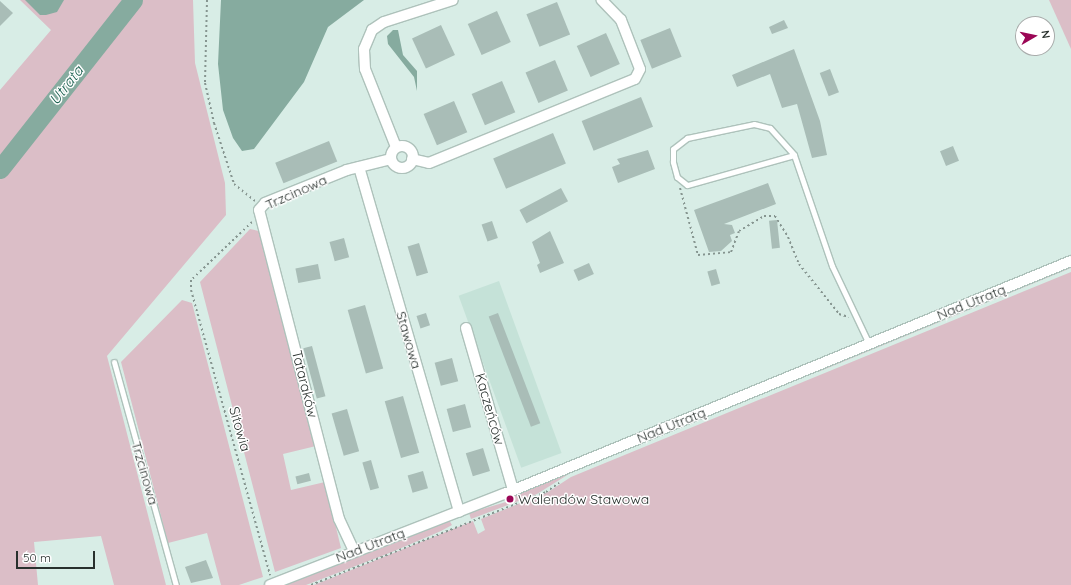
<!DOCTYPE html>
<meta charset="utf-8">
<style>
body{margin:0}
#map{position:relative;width:1071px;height:585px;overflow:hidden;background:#d8ede6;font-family:Quicksand,sans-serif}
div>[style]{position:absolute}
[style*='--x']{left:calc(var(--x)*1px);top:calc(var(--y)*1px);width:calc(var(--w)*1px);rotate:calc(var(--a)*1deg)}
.built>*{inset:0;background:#c5e2d8;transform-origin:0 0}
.green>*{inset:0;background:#dbbec7}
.water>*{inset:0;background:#86ab9f}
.river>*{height:19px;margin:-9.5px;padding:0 9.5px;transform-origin:9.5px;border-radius:9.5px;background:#86ab9f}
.building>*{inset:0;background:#a9bdb7;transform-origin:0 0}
.path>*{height:2px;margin-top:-1px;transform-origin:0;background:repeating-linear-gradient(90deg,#869590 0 2px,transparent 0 5px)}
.roads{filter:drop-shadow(1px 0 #aec2bb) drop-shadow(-1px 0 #aec2bb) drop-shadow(0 1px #aec2bb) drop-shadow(0 -1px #aec2bb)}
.lane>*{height:5px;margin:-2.5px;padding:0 2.5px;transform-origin:2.5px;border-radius:2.5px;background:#fff}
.street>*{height:10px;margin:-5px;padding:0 5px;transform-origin:5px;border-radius:5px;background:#fff}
.street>.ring{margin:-5px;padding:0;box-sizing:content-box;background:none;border:10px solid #fff;border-radius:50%}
.dots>*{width:11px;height:11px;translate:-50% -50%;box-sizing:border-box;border:2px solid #fff;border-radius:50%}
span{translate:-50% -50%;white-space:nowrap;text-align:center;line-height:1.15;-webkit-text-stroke:3px #fff;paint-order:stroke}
.street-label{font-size:14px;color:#28302d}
.poi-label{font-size:14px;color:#28302d}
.left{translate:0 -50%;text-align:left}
.water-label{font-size:15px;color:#1b6150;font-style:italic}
.north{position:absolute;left:1015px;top:16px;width:40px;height:40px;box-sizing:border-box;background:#fff;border:1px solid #a9acab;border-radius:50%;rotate:81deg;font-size:11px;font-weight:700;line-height:16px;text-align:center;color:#28302d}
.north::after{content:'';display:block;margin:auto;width:14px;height:18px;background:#9b0756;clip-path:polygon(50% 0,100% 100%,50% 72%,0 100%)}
.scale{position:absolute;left:16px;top:551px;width:79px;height:18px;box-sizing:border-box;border:2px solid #28302d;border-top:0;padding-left:5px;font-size:12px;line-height:14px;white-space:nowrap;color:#28302d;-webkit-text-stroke:3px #fff;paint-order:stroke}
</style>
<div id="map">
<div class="built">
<i style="left:499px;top:281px;width:183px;height:43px;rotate:70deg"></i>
</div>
<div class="green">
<i style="clip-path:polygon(20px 0,193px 0,195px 63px,225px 183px,226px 215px,107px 356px,166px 585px,114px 585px,101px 536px,34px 542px,38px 585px,0 585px,0 90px,51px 30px)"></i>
<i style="clip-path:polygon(1049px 0,1071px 0,1071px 49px)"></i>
<i style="clip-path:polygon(250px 229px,259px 231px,316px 446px,283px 454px,291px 490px,325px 482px,341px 548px,275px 572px,200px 282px)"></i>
<i style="clip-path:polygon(1071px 265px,1071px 268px,818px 372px,818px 370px)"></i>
<i style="clip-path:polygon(1071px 272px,1071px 585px,314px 585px,473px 521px,478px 534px,485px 530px,481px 519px,548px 492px,571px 477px)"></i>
<i style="clip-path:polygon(182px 300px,192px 303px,263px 577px,239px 585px,221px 585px,207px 533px,168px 543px,121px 362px)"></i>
<i style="clip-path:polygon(806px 375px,572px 472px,537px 494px,471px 519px,469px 513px,506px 502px,513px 499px,511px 495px)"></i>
<i style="clip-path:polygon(449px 520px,452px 525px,441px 531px,392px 552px,306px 585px,285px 585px)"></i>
</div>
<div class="water">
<i style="clip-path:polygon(25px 0,64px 0,57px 12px,46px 15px,40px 15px)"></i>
<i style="clip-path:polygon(221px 0,364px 0,328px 27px,304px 82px,254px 149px,242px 151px,233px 138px,223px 110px,218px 64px)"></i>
<i style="clip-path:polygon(393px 30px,398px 30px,403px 55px,417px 71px,417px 91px,414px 77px,388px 44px,387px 36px)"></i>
</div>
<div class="river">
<i style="--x:0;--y:169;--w:215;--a:-51.8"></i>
</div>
<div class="building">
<i style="clip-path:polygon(0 1px,13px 13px,0 26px)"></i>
<i style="left:557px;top:2px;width:35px;height:33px;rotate:68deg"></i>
<i style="left:497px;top:11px;width:34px;height:32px;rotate:66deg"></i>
<i style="clip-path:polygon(784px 20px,788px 28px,772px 34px,769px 27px)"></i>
<i style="left:441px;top:25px;width:33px;height:32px;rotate:65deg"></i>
<i style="left:670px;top:28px;width:31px;height:32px;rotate:68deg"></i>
<i style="left:606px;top:33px;width:34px;height:32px;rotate:66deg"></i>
<i style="clip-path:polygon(794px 49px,820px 121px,827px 155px,812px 158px,797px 104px,782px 108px,770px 74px,737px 87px,732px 75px)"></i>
<i style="left:555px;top:60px;width:33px;height:32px;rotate:67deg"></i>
<i style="left:830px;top:69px;width:25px;height:11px;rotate:69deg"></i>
<i style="left:502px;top:81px;width:34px;height:33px;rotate:67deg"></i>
<i style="left:641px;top:97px;width:32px;height:64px;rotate:68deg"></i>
<i style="left:454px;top:101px;width:34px;height:33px;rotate:67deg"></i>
<i style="left:553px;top:133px;width:33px;height:65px;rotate:67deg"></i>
<i style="left:329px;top:141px;width:22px;height:58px;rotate:68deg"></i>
<i style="left:953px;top:146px;width:16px;height:14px;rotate:68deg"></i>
<i style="clip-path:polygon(648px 150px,655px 169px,618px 183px,612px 167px,620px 164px,617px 159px)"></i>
<i style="clip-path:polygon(768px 183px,776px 204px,724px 224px,732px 225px,735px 233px,730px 235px,732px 241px,721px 251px,709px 252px,694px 210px)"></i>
<i style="left:561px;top:188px;width:15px;height:47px;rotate:62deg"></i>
<i style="left:777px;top:220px;width:28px;height:8px;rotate:84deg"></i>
<i style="left:492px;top:221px;width:18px;height:11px;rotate:71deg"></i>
<i style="clip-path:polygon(550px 231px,564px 263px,540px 273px,537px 265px,540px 263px,532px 242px)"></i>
<i style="left:344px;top:238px;width:20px;height:15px;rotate:75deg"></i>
<i style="left:419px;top:243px;width:31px;height:12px;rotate:73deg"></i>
<i style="left:589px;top:263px;width:12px;height:17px;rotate:66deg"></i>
<i style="left:318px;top:264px;width:15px;height:23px;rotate:79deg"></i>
<i style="left:716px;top:269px;width:15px;height:9px;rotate:74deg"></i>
<i style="left:365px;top:305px;width:66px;height:18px;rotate:74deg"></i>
<i style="left:426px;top:313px;width:13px;height:10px;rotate:72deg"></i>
<i style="left:498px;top:313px;width:118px;height:10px;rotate:69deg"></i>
<i style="left:312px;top:346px;width:52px;height:9px;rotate:75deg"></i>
<i style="left:452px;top:358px;width:24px;height:18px;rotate:75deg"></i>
<i style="left:403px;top:396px;width:59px;height:19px;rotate:74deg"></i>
<i style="left:465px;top:404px;width:24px;height:19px;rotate:75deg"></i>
<i style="left:347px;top:409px;width:44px;height:16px;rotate:74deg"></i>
<i style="left:483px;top:448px;width:24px;height:18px;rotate:73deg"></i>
<i style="left:371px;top:460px;width:29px;height:9px;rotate:74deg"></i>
<i style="left:423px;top:471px;width:18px;height:16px;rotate:74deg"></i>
<i style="left:309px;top:473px;width:8px;height:14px;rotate:76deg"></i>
<i style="clip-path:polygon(206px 560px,213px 578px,191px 583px,185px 567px)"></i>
</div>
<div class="path">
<i style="--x:207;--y:0;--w:83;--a:91.4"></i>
<i style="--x:205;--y:83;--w:41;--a:77.3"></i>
<i style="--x:214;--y:123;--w:64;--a:71.8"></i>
<i style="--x:234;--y:184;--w:27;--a:39"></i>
<i style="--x:680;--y:188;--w:69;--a:75"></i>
<i style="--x:698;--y:255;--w:33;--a:-5"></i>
<i style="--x:731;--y:252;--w:22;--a:-69"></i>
<i style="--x:739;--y:231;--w:29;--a:-31"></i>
<i style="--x:764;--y:216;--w:11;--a:0"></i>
<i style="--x:775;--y:216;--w:25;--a:58"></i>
<i style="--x:788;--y:237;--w:29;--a:68"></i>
<i style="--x:799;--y:264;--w:64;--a:51.3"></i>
<i style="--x:839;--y:314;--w:10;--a:17"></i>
<i style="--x:252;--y:222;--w:84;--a:136.4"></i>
<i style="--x:191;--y:280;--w:10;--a:90"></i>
<i style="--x:191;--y:290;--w:296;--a:74.5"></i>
<i style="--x:311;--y:585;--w:253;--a:-21.6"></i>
<i style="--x:546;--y:492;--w:16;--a:-35"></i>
</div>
<div class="roads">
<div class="lane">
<i style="--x:794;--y:155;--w:111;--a:164.3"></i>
<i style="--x:687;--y:185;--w:13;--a:-141"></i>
<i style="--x:677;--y:177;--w:16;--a:-105"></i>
<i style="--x:673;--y:162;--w:13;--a:-90"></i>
<i style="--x:673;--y:149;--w:18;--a:-38"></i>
<i style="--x:687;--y:138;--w:68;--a:-11.8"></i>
<i style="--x:754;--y:124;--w:16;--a:14"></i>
<i style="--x:770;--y:128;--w:36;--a:48"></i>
<i style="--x:794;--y:155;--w:117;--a:71.1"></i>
<i style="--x:832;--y:266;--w:86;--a:64.6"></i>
<i style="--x:114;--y:362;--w:231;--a:74.5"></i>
</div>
<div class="street">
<i class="ring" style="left:391px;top:146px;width:12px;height:12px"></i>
<i style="--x:396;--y:147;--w:84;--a:-111.7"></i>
<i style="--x:365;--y:69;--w:20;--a:-93"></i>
<i style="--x:364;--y:49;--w:21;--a:-67"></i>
<i style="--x:372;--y:30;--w:14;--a:-34"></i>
<i style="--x:384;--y:22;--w:72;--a:-17.7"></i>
<i style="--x:412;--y:159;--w:17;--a:13"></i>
<i style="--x:429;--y:163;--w:222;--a:-22.2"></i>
<i style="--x:635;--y:79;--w:11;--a:-63"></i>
<i style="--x:640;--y:69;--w:53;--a:-111.2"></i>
<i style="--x:621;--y:20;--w:28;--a:-134"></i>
<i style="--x:359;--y:167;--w:359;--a:73.8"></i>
<i style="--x:466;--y:328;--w:169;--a:73.8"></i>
<i style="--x:354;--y:551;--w:35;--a:-115"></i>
<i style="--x:339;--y:519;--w:319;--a:-104.5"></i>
<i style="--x:259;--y:210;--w:9;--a:-49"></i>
<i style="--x:265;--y:203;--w:88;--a:-21.9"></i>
<i style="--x:347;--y:170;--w:45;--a:-14"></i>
<i style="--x:270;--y:585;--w:251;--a:-21.3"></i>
<i style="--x:504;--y:494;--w:613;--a:-22.34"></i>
</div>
</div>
<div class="dots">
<i style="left:510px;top:499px;background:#9b0756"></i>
</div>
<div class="street-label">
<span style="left:296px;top:192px;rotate:-24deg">Trzcinowa</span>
<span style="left:971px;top:302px;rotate:-22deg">Nad Utratą</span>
<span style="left:409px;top:340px;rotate:74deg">Stawowa</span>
<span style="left:305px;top:384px;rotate:76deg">Tataraków</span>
<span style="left:490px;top:409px;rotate:74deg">Kaczeńców</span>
<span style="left:671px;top:425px;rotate:-22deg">Nad Utratą</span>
<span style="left:240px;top:429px;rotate:74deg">Sitowia</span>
<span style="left:145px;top:473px;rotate:74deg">Trzcinowa</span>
<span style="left:370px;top:545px;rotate:-21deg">Nad Utratą</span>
</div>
<div class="poi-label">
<span class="left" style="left:518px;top:499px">Walendów Stawowa</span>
</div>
<div class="water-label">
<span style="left:66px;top:85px;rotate:-52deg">Utrata</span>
</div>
<div class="north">N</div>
<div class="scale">50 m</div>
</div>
